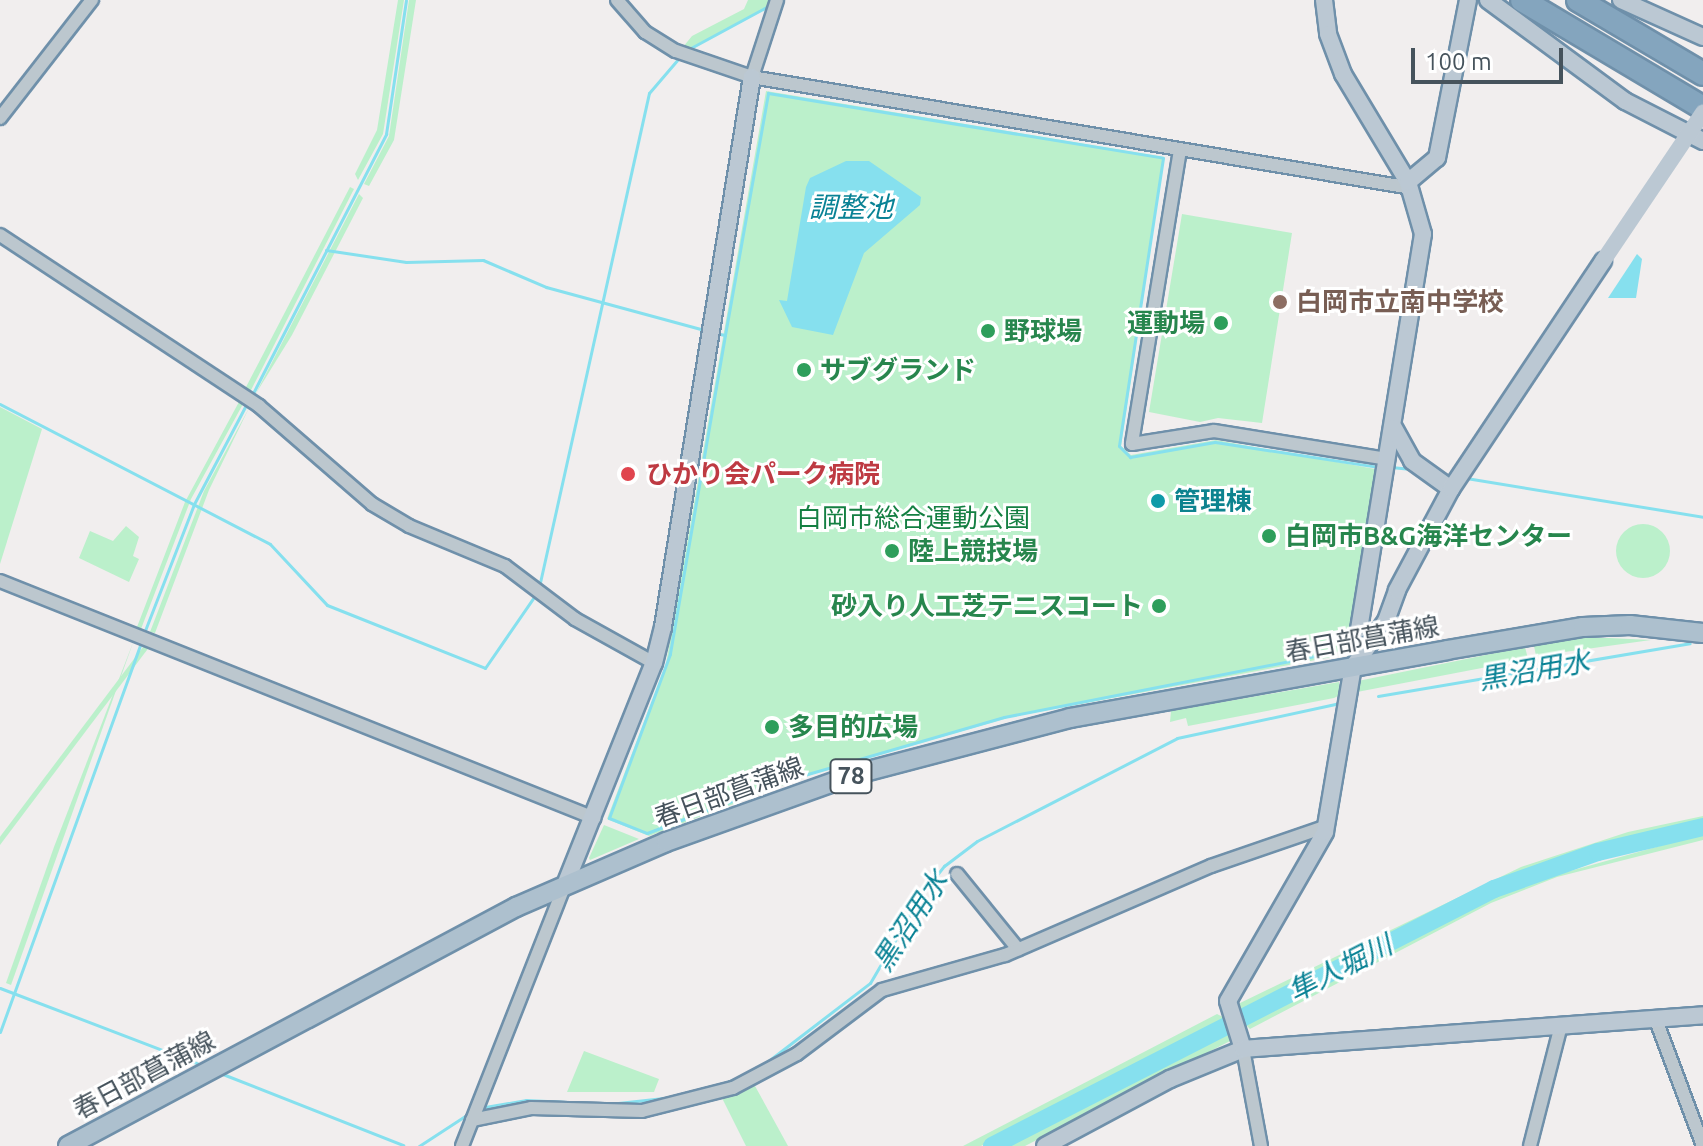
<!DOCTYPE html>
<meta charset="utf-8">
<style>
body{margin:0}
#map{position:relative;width:1703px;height:1146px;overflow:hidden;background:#f1eeee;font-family:Ubuntu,"Noto Sans JP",sans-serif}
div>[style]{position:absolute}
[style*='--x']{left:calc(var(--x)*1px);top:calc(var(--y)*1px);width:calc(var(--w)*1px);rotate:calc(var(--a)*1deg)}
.green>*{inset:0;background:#bbf0cb;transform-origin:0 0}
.round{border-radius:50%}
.water>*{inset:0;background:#86e0ee}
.stream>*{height:3px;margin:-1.5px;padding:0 1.5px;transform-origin:1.5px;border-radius:1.5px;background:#86e0ee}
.river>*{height:18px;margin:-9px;padding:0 9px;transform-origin:9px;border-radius:9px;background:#86e0ee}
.roads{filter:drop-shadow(2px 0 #6f90aa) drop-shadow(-2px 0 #6f90aa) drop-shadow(0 2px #6f90aa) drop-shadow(0 -2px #6f90aa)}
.street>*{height:12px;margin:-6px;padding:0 6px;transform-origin:6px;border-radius:6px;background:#bcc7ce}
.secondary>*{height:16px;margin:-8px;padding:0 8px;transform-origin:8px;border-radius:8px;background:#bbc8d3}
.primary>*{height:18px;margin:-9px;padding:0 9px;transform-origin:9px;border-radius:9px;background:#adc0ce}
.highway>*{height:22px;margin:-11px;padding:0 11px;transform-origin:11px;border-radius:11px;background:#84a5be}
.secondary-bridge>*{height:16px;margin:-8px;padding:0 8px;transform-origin:8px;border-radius:8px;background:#bbc8d3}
.dots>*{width:22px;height:22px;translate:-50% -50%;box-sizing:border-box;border:4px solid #fff;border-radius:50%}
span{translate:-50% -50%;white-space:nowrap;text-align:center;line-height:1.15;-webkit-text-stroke:6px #fff;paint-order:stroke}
.shield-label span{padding:2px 6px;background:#fff;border:2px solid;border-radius:6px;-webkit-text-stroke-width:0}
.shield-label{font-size:24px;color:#46535c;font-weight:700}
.education-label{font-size:26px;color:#785e54;font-weight:700}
.left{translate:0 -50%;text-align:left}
.leisure-label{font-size:26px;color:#27864d;font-weight:700}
.right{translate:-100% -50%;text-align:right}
.health-label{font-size:26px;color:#be3a42;font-weight:700}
.culture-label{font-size:26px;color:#0d838f;font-weight:700}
.park-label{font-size:26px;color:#147f42}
.street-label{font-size:26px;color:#46535c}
.water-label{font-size:28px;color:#098295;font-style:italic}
.scale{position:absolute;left:1411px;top:48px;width:152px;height:36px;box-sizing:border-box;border:4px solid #46535c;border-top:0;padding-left:10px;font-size:24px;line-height:28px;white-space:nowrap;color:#46535c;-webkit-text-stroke:6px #fff;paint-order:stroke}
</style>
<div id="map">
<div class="green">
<i style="clip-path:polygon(398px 0,404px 0,383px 134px,358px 180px,355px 174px,377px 130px)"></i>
<i style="clip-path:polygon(409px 0,416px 0,394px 140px,369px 186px,364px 184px,389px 136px)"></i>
<i style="clip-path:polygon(748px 0,770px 0,766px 9px,691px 49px,683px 47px,692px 36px,744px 9px)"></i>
<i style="clip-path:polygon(766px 91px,1164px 157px,1121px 446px,1131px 455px,1216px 440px,1375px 469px,1347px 642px,1332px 657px,1011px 717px,813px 774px,649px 836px,607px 819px,666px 664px)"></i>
<i style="clip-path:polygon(350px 187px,354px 189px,250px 392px,245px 389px)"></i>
<i style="clip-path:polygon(359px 194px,363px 198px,292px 335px,255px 395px)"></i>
<i style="clip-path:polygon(1182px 214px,1292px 233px,1262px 423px,1218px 418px,1200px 422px,1149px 412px)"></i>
<i style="clip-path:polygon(240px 400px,243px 404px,191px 499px,141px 629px,137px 627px,185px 502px)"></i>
<i style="clip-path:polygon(0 407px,42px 429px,0 564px)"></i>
<i style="clip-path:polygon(249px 408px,209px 490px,155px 633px,150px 632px,204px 491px)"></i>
<i class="round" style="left:1616px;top:524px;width:54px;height:54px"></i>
<i style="clip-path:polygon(126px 526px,139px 537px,133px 556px,139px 559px,129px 582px,79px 558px,90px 531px,113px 541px)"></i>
<i style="clip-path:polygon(1578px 638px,1609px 638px,1651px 640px,1536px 656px,1534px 646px)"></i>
<i style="clip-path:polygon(134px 640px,11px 985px,6px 983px,54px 847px)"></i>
<i style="left:146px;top:643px;width:5px;height:367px;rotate:37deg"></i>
<i style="clip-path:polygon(1525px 647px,1528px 659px,1357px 692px,1358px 681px)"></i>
<i style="clip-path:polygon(1339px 682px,1340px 695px,1334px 698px,1188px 726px,1186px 718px,1170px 722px,1171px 711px)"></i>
<i style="clip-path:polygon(1703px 816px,1703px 821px,1596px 847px,1515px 874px,981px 1146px,963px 1146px,1217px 1014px,1223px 1017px,1238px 1004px,1521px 867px,1628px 832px)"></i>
<i style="clip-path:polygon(604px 825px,639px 839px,590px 860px,589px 858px)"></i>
<i style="clip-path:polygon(1703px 834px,1703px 840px,1557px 877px,1491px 903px,1250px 1029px,1247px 1026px,1232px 1034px,1232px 1040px,1025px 1146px,1008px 1146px,1443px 920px,1527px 883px)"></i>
<i style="clip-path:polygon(584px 1051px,659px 1079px,654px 1092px,567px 1092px)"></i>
<i style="clip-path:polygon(755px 1086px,788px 1146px,746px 1146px,722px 1098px)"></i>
</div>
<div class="water">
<i style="clip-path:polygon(846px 161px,869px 161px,921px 197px,920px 205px,864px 253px,833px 335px,792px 327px,779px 300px,787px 301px,806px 187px,810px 178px)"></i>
<i style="clip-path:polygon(1637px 254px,1642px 259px,1636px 298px,1608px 298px)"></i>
</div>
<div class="stream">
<i style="--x:687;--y:50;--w:97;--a:-28.4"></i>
<i style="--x:326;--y:250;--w:81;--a:8.5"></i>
<i style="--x:406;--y:262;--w:77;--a:-1.5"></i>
<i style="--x:483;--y:260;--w:69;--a:23.2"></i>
<i style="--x:546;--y:287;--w:164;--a:15.2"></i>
<i style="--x:715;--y:333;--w:10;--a:11"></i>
<i style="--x:725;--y:335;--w:246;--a:-79.9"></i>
<i style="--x:768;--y:93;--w:400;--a:9.3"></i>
<i style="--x:1163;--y:158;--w:291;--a:98.7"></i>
<i style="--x:1119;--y:446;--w:16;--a:45"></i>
<i style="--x:1130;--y:457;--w:86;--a:-10"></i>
<i style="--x:1215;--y:442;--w:166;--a:8.7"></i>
<i style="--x:725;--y:335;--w:324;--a:99.8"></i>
<i style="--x:670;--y:654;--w:175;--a:110.4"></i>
<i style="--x:609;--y:818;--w:41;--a:21.5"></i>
<i style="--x:647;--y:833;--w:150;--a:-20.7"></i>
<i style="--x:787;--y:780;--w:226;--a:-16.2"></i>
<i style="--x:1004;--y:717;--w:328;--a:-11.1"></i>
<i style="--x:251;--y:397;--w:296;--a:-62.8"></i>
<i style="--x:386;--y:134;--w:135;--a:-81.5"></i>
<i style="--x:0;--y:404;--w:304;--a:27.4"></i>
<i style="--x:270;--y:544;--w:83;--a:46.9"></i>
<i style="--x:327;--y:605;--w:170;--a:21.7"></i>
<i style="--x:485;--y:668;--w:90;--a:-55.4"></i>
<i style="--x:1391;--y:467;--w:20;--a:6"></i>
<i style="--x:1466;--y:478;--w:240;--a:9.3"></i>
<i style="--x:539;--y:587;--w:506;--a:-77.45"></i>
<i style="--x:649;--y:93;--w:46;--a:-49.4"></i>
<i style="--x:144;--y:633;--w:138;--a:-68.8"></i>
<i style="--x:194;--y:504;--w:114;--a:-62.3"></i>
<i style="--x:1378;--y:696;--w:316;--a:-9.6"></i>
<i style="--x:0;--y:988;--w:216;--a:20.9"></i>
<i style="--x:0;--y:1032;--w:417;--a:-70.1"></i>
<i style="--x:763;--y:1065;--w:135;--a:-37.5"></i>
<i style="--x:870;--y:983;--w:103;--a:-59.7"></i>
<i style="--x:922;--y:894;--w:36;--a:-52"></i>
<i style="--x:944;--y:866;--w:41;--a:-37.1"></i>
<i style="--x:977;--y:841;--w:225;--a:-27.2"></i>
<i style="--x:1177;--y:738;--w:163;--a:-12.1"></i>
<i style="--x:220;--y:1073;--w:197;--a:21.5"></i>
<i style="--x:715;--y:1087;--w:37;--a:-22"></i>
<i style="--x:485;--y:1107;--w:42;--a:-9.7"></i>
<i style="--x:526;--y:1100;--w:83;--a:2.8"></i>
<i style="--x:609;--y:1104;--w:64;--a:-6.2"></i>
<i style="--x:419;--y:1146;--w:59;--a:-33.1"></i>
</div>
<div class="river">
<i style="--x:992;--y:1146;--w:564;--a:-27.11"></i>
<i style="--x:1494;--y:889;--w:110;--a:-19.6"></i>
<i style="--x:1598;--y:852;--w:108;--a:-13.4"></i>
</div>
<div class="roads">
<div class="street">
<i style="--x:617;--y:0;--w:43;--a:48.8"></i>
<i style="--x:645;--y:32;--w:36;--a:32"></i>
<i style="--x:676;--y:51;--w:80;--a:18.9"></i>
<i style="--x:752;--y:77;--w:668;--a:9.56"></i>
<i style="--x:752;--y:77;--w:81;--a:-72"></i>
<i style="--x:0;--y:118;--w:150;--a:-52.1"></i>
<i style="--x:1180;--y:150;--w:298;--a:99.3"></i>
<i style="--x:1132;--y:444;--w:83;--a:-9"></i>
<i style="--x:1214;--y:431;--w:175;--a:9.2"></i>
<i style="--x:0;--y:235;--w:310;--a:33.4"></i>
<i style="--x:259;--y:406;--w:150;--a:40.9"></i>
<i style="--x:372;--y:504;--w:43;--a:30.7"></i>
<i style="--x:409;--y:526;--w:104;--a:22.6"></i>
<i style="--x:505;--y:566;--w:88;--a:37.1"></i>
<i style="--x:575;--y:619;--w:90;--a:29.1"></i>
<i style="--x:0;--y:581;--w:640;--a:21.75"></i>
<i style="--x:957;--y:874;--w:97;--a:50.9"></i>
<i style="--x:1656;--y:1020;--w:134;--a:69.5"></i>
<i style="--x:1243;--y:1049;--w:99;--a:79.5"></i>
<i style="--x:472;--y:1120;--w:60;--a:-11.5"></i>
<i style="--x:531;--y:1108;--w:111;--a:1.5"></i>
<i style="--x:642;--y:1111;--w:94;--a:-14.2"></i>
<i style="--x:733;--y:1088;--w:72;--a:-28"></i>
<i style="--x:797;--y:1054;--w:106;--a:-37"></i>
<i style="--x:882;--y:990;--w:128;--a:-15.9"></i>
<i style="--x:1005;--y:955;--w:224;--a:-23.4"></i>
<i style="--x:1211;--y:866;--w:123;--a:-19"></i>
<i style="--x:462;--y:1146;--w:281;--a:-68.5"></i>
<i style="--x:1530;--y:1146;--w:121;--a:-75.6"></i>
</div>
<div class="secondary">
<i style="--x:1324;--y:0;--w:34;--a:83"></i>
<i style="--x:1328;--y:34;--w:43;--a:69.4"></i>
<i style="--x:1343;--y:74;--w:126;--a:59"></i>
<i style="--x:1408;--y:182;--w:54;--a:73.9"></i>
<i style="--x:1423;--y:234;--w:400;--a:99.2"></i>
<i style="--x:1488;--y:0;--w:170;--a:36.4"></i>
<i style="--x:1625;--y:101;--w:88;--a:27.1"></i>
<i style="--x:1621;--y:0;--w:90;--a:24.3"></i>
<i style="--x:1408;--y:182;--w:38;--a:-40"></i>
<i style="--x:1437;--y:158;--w:161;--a:-78.9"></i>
<i style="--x:1394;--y:428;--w:38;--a:61"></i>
<i style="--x:1412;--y:461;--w:48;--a:35.7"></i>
<i style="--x:565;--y:885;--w:239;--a:-68.2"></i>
<i style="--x:654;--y:663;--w:37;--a:-76"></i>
<i style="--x:663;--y:627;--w:557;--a:-80.81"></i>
<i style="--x:1243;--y:1049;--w:50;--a:-107.4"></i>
<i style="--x:1228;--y:1001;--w:195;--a:-60.1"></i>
<i style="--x:1325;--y:832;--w:167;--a:-80.4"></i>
<i style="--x:1353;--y:667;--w:57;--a:-54.3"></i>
<i style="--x:1386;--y:621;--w:33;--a:-70"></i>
<i style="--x:1397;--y:590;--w:115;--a:-61.9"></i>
<i style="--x:1451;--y:489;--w:274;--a:-56.3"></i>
<i style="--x:1045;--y:1146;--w:142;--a:-28.2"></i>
<i style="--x:1170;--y:1079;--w:79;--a:-22.3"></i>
<i style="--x:1243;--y:1049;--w:461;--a:-4.2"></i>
</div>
<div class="primary">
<i style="--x:68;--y:1146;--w:508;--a:-28.08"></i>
<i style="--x:516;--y:907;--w:163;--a:-23.4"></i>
<i style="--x:666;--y:842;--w:199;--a:-19.7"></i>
<i style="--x:853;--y:775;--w:224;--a:-14.7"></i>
<i style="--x:1070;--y:718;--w:383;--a:-10.2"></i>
<i style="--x:1447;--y:650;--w:138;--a:-9.6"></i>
<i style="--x:1583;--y:627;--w:47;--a:-2.4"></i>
<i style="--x:1630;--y:625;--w:73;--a:6.3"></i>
</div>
<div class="highway">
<i style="--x:1522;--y:0;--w:211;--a:30.8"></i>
<i style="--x:1578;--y:0;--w:145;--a:30.6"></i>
</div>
</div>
<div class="secondary-bridge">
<i style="--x:1603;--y:261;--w:179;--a:-56"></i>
</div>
<div class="dots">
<i style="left:1280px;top:302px;background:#8d6e63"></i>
<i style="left:1221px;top:323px;background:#2e9e5b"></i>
<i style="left:988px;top:331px;background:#2e9e5b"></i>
<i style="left:804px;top:370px;background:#2e9e5b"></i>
<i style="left:628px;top:474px;background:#e0444e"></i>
<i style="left:1158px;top:501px;background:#0f9aa8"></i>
<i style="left:1269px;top:536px;background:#2e9e5b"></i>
<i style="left:892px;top:551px;background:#2e9e5b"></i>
<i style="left:1159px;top:606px;background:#2e9e5b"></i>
<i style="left:772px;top:727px;background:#2e9e5b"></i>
</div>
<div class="shield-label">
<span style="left:851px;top:776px">78</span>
</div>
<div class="education-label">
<span class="left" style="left:1296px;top:302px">白岡市立南中学校</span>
</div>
<div class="leisure-label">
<span class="right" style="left:1205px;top:323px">運動場</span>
<span class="left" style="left:1004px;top:331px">野球場</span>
<span class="left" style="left:820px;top:370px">サブグランド</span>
<span class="left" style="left:1285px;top:536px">白岡市B&amp;G海洋センター</span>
<span class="left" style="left:908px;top:551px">陸上競技場</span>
<span class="right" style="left:1143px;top:606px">砂入り人工芝テニスコート</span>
<span class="left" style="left:788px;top:727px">多目的広場</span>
</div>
<div class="health-label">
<span class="left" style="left:646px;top:474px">ひかり会パーク病院</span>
</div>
<div class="culture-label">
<span class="left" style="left:1174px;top:501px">管理棟</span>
</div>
<div class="park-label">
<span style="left:913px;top:518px">白岡市総合運動公園</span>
</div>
<div class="street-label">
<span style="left:1362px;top:639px;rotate:-10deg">春日部菖蒲線</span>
<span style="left:729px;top:792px;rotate:-20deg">春日部菖蒲線</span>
<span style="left:144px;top:1075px;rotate:-28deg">春日部菖蒲線</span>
</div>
<div class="water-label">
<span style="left:851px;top:207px">調整池</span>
<span style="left:1534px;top:670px;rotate:-10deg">黒沼用水</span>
<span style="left:910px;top:921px;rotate:-57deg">黒沼用水</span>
<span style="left:1340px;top:968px;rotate:-27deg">隼人堀川</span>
</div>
<div class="scale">100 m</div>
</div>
